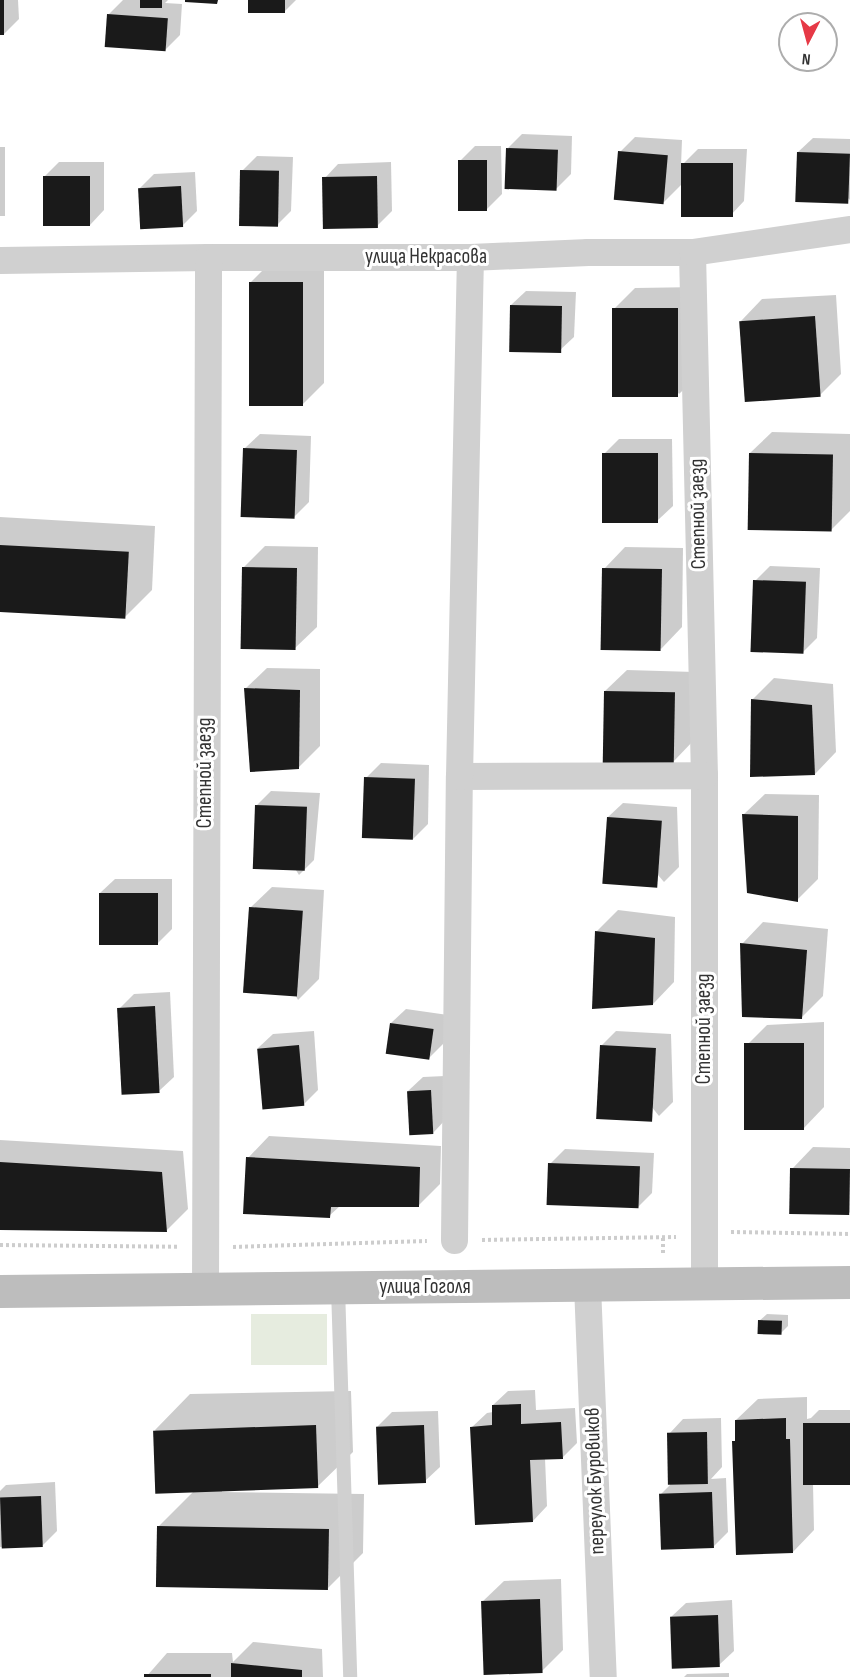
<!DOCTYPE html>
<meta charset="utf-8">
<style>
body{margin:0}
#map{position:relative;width:850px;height:1677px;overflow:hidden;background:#fff;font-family:"Sofia Sans Condensed",sans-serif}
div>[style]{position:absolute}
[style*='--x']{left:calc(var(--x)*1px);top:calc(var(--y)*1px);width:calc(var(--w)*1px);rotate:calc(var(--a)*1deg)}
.green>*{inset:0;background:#e6ecdf;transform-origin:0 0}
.shadow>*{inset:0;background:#0003;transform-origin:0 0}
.building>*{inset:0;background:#1a1a1a;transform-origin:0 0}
.path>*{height:4px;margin-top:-2px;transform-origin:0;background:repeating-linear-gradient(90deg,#cdcdcd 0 3px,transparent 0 6px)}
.lane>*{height:14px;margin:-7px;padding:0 7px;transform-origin:7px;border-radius:7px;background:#d0d0d0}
.street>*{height:27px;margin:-13.5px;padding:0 13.5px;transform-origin:13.5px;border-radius:13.5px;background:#d0d0d0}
.secondary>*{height:33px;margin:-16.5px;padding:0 16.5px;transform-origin:16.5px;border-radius:16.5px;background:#bdbdbd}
span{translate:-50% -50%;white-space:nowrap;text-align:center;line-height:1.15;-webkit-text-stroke:6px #fff;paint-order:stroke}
.street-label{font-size:21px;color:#333}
.north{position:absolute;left:778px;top:12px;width:60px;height:60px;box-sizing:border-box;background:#fff;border:2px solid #adadad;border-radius:50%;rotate:186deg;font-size:16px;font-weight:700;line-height:24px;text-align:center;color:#333}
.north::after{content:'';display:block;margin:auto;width:21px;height:27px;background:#e63946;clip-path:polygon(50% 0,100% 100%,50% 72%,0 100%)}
</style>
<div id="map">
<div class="green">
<i style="left:327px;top:1314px;width:51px;height:76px;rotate:90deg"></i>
</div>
<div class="shadow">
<i style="clip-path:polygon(0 0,18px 0,19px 19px,4px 34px,0 34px)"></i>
<i style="clip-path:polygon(123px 0,168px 0,165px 3px,182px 4px,180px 35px,165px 50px,108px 15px)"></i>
<i style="clip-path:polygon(250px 0,296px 0,285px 11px)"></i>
<i style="clip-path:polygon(522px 134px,572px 136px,571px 174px,556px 189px,507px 149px)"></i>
<i style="clip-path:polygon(635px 137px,682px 140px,681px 166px,698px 149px,747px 149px,744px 201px,730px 216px,681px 185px,664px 202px,620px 152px)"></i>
<i style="clip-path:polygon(813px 138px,850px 139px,850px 200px,798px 152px)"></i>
<i style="clip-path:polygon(475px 146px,501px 146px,502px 194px,487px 209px,460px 161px)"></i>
<i style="left:0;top:147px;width:5px;height:69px"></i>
<i style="clip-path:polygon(257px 156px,293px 157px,291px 211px,277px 225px,242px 171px)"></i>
<i style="clip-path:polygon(59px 162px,104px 162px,104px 210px,90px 225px,44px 177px)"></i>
<i style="clip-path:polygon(391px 162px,392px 211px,377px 226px,324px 179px,338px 164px)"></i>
<i style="clip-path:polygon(195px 172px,197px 211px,182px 226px,139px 189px,154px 174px)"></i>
<i style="clip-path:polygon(272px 261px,324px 261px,324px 383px,303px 404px,251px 282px)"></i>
<i style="clip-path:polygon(699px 287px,701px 373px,679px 394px,614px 309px,635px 288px)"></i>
<i style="clip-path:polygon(526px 291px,576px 292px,574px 337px,559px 351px,511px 305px)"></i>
<i style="clip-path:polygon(836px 295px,841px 374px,819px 396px,741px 321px,762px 299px)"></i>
<i style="clip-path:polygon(772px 432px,850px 434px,850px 511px,830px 531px,750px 453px)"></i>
<i style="clip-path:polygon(260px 434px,311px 436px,309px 502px,294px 517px,245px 448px)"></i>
<i style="clip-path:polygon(619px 439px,672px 439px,673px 506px,658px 520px,604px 454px)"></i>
<i style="clip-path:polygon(0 517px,155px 526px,152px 590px,125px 617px,0 611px)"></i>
<i style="clip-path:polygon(265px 546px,318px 547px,317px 627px,295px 648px,243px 568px)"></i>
<i style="clip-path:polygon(625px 547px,683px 548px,682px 627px,661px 649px,604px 569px)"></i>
<i style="clip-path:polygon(770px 566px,820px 568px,817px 638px,803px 652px,755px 581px)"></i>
<i style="clip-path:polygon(267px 668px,320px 669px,320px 746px,298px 768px,245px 689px)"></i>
<i style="clip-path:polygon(627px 670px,695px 672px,695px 739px,674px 761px,605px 691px)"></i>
<i style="clip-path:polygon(774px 678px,833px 684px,836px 752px,815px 774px,752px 700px)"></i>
<i style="clip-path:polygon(381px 763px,429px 765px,428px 824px,413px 839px,366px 778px)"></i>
<i style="clip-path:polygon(271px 791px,320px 793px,314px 860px,299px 875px,256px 806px)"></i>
<i style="clip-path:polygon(765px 794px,819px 795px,818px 879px,797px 900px,743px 815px)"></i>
<i style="clip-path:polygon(623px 803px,677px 807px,679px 867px,664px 882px,608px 817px)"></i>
<i style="clip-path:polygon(115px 879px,172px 879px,172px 929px,157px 944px,100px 893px)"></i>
<i style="clip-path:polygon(272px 887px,324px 890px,319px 979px,298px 1000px,250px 908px)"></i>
<i style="clip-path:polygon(618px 910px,675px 917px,674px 982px,653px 1004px,596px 932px)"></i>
<i style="clip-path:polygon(763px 922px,828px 929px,823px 996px,801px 1018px,742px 944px)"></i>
<i style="clip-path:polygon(170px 992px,174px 1077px,159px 1091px,119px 1009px,134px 994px)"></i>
<i style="clip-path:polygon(406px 1009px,448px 1015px,444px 1043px,429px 1058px,391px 1023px)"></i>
<i style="clip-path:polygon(824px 1022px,824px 1107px,803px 1129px,746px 1046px,767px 1025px)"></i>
<i style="clip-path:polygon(314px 1031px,318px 1090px,303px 1105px,258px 1048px,273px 1034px)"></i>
<i style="clip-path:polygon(616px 1031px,671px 1034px,673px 1102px,659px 1116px,602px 1045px)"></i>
<i style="clip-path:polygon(445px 1076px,447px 1118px,433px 1133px,408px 1091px,423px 1077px)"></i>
<i style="clip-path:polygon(269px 1136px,441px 1146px,440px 1184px,418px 1206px,340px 1206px,329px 1216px,248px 1158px)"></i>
<i style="clip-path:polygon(0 1140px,183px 1151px,188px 1209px,167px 1230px,0 1228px)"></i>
<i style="clip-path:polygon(813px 1147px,850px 1148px,850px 1213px,792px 1169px)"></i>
<i style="clip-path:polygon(565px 1149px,654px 1153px,652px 1193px,637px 1208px,550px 1164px)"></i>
<i style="clip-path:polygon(767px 1314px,788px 1315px,788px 1326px,781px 1333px,759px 1321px)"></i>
<i style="clip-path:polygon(535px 1390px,536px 1410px,575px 1408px,577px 1443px,562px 1458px,545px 1458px,547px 1506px,533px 1521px,472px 1427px,487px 1413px,493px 1412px,493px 1405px,508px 1391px)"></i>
<i style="clip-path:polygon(351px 1391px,353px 1452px,317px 1487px,222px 1489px,222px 1492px,364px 1494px,363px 1553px,328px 1588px,158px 1527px,195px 1490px,155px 1430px,190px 1394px)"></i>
<i style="clip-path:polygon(807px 1397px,807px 1419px,811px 1418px,819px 1410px,850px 1410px,850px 1483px,813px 1483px,814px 1530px,793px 1552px,734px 1442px,737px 1439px,736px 1420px,758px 1399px)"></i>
<i style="clip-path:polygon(438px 1411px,440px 1467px,425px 1481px,377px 1427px,392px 1412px)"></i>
<i style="clip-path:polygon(721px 1418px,722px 1467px,711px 1479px,726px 1478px,728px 1532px,713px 1547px,660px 1495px,670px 1485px,669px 1434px,683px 1419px)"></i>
<i style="clip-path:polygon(55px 1482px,57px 1531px,43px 1545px,0 1547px,0 1491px,6px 1485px)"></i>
<i style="clip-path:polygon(561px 1579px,563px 1650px,542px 1671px,482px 1602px,504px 1581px)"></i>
<i style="clip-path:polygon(732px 1600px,734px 1651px,719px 1665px,671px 1617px,686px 1603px)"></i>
<i style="clip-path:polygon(253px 1642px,322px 1649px,323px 1677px,146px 1677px,167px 1653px,232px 1653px,233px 1662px)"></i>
<i style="clip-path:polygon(729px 1673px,729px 1677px,684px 1677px,687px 1674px)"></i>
</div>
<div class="building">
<i style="left:0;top:0;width:4px;height:35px"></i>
<i style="left:140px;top:0;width:22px;height:8px"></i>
<i style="clip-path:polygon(185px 0,218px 0,217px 4px,185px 2px)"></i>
<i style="left:248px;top:0;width:37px;height:13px"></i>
<i style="left:107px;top:14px;width:61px;height:33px;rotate:4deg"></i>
<i style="left:506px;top:148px;width:52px;height:41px;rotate:2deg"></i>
<i style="left:618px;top:151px;width:50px;height:49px;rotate:5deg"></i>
<i style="left:797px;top:152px;width:53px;height:50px;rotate:2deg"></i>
<i style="left:458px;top:160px;width:29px;height:51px"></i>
<i style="left:681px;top:163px;width:52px;height:54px"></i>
<i style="left:240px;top:170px;width:39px;height:56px;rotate:1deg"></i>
<i style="left:43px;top:176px;width:47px;height:50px"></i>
<i style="left:377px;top:176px;width:52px;height:55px;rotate:89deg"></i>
<i style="left:181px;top:186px;width:41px;height:43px;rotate:87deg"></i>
<i style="left:249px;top:282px;width:54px;height:124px"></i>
<i style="left:510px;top:305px;width:52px;height:47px;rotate:1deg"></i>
<i style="left:612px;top:308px;width:66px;height:89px"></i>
<i style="left:815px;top:316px;width:81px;height:76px;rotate:86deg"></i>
<i style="left:243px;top:448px;width:54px;height:69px;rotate:2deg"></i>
<i style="left:602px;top:453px;width:56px;height:70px"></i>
<i style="left:749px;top:453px;width:84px;height:77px;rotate:1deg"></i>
<i style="left:0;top:545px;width:129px;height:67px;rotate:3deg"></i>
<i style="left:242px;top:567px;width:55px;height:82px;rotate:1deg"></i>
<i style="left:602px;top:568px;width:60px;height:82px;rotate:1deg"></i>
<i style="left:753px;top:580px;width:53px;height:72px;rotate:2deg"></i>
<i style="clip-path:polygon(244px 688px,300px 690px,299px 769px,250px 772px)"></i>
<i style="left:604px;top:691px;width:71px;height:73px;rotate:1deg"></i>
<i style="clip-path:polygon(751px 699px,812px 705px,815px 775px,750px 777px)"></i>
<i style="left:364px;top:777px;width:51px;height:61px;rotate:2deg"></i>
<i style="left:255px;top:805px;width:52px;height:64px;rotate:2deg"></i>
<i style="clip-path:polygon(742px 814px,798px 816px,798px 902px,747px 893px)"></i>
<i style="left:607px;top:817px;width:55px;height:67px;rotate:4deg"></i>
<i style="left:99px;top:893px;width:59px;height:52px"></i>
<i style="left:249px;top:907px;width:54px;height:86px;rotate:4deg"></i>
<i style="clip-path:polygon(595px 931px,655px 938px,653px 1005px,592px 1009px)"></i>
<i style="clip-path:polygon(740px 943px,807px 950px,802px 1019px,742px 1017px)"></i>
<i style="left:155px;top:1006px;width:87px;height:38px;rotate:87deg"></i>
<i style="left:390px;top:1023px;width:44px;height:31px;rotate:8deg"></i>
<i style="left:804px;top:1043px;width:87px;height:60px;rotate:90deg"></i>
<i style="left:299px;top:1045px;width:61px;height:42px;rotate:85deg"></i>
<i style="left:600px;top:1045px;width:56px;height:74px;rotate:3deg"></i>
<i style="left:431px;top:1090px;width:44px;height:24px;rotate:87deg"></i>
<i style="clip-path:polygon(246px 1157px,420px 1167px,419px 1207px,331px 1207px,330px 1218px,243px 1214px)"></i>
<i style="clip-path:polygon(0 1162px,162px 1172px,167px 1232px,0 1230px)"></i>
<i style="left:548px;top:1163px;width:92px;height:42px;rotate:2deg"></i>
<i style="left:790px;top:1168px;width:60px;height:46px;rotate:1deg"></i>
<i style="left:758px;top:1320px;width:24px;height:14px;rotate:2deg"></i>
<i style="clip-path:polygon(521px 1404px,521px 1424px,561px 1422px,563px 1459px,530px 1460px,533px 1522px,475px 1525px,470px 1427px,492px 1425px,492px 1405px)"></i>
<i style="clip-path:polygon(786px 1418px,786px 1439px,790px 1439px,793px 1553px,736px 1555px,732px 1441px,735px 1441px,735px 1420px)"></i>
<i style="left:850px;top:1423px;width:62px;height:47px;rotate:90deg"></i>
<i style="left:316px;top:1425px;width:63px;height:163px;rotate:88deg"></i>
<i style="left:424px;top:1425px;width:58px;height:48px;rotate:88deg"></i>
<i style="left:707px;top:1432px;width:52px;height:40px;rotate:89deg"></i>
<i style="left:712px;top:1492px;width:56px;height:53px;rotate:88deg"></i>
<i style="left:41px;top:1496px;width:51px;height:41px;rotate:88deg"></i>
<i style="left:157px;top:1526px;width:172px;height:61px;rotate:1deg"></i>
<i style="left:540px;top:1599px;width:74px;height:59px;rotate:88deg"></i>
<i style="left:718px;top:1615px;width:52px;height:48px;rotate:88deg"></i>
<i style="clip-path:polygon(231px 1663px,302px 1670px,302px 1677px,231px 1677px)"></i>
<i style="left:144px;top:1674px;width:67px;height:3px"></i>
</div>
<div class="path">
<i style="--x:731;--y:1232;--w:119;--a:1"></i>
<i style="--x:663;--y:1238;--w:15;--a:90"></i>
<i style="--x:482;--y:1240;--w:194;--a:-0.9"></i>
<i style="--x:0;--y:1245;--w:178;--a:0.6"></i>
<i style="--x:233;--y:1247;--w:194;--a:-1.8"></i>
</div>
<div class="lane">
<i style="--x:338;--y:1288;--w:389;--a:88.2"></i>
</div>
<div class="street">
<i style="--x:692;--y:252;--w:523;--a:88.69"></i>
<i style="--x:704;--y:775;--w:508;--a:90"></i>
<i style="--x:0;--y:260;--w:208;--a:-0.8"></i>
<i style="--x:208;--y:257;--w:262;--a:0"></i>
<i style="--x:470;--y:257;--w:118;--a:-2.4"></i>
<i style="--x:588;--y:252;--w:104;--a:0"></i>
<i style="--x:692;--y:252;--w:160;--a:-8.3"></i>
<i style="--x:459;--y:776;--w:245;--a:-0.2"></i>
<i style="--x:454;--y:1240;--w:464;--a:-89.4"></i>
<i style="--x:459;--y:776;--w:519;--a:-88.79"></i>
<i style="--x:587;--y:1285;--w:392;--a:87.7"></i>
<i style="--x:205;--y:1289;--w:1032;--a:-89.83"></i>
</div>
<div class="secondary">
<i style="--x:0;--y:1291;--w:850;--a:-0.61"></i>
</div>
<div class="street-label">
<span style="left:426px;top:257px">улица Некрасова</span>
<span style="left:698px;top:514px;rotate:-91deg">Степной заезд</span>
<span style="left:205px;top:773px;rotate:-90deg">Степной заезд</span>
<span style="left:704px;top:1029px;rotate:-90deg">Степной заезд</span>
<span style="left:425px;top:1287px">улица Гоголя</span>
<span style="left:595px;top:1481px;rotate:-92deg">переулок Буровиков</span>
</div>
<div class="north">N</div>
</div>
